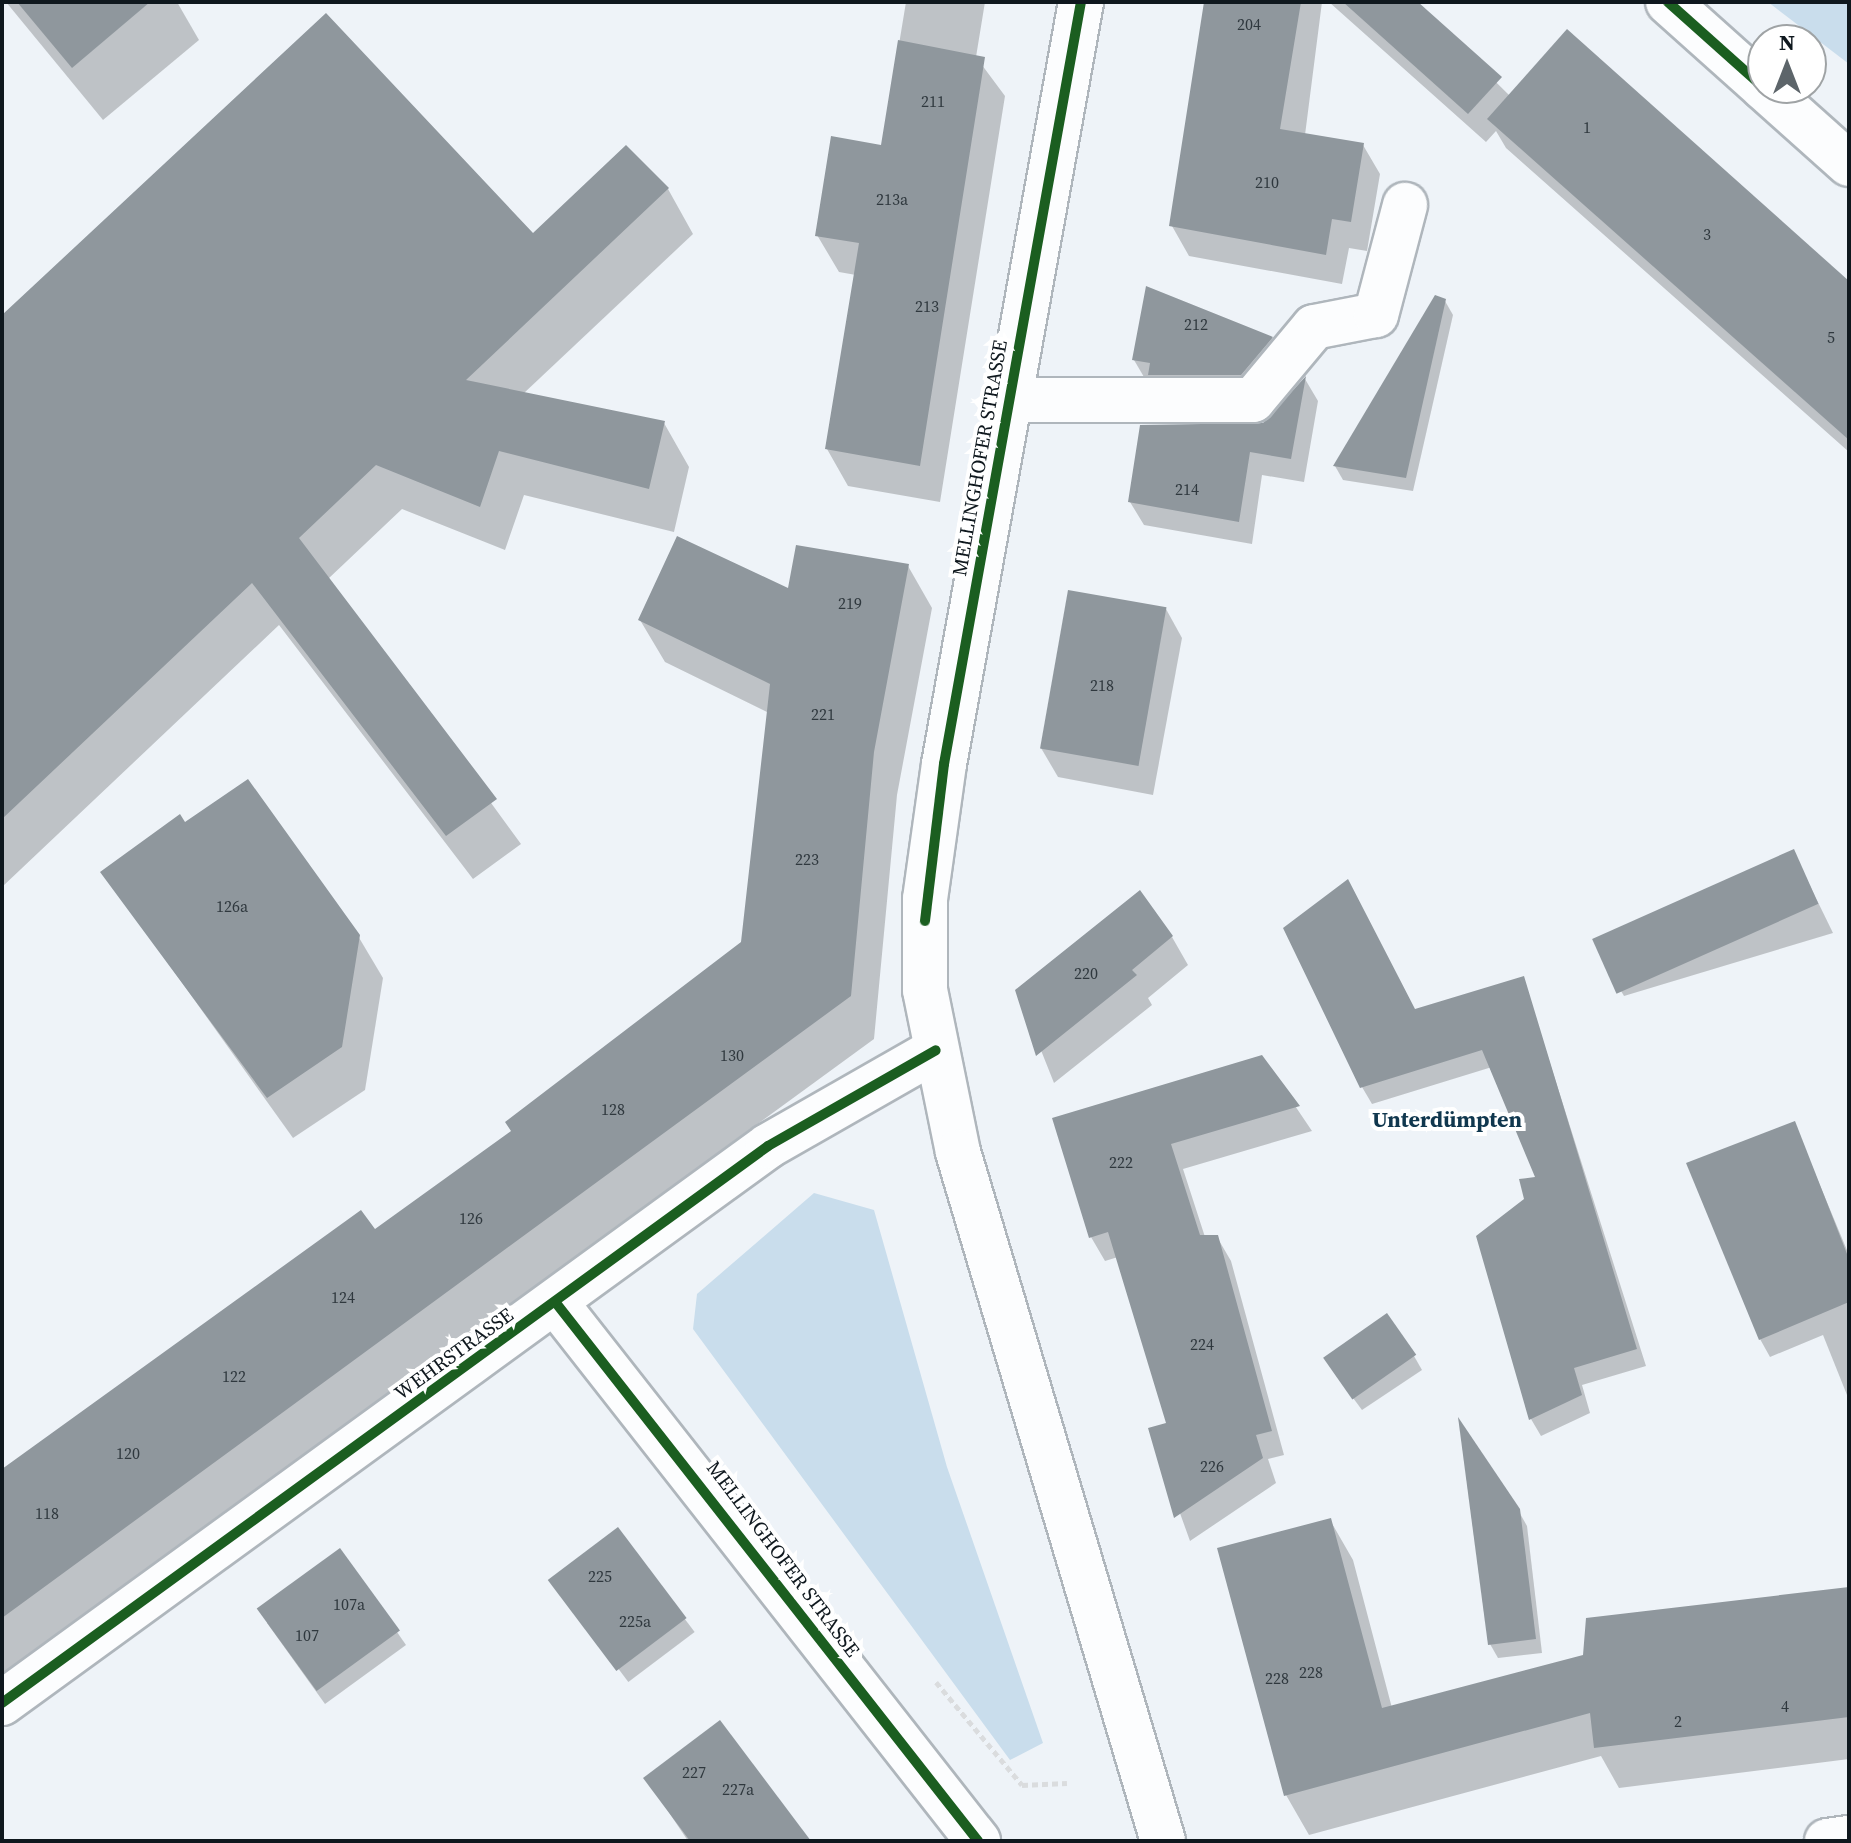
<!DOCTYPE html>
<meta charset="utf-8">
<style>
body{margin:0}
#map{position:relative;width:1851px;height:1843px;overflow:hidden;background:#eef3f8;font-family:"Source Serif 4",serif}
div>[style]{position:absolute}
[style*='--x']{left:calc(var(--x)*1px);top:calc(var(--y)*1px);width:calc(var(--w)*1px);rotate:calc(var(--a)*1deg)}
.green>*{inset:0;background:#c9ddec}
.shadow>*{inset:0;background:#0003;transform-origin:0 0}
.building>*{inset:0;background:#8f979d;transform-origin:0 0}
.path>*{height:5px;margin-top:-2.5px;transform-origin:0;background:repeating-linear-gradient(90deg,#dadcde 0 6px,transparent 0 10px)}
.roads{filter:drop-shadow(2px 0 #afb6bc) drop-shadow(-2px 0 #afb6bc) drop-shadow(0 2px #afb6bc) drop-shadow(0 -2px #afb6bc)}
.minor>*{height:44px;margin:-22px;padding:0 22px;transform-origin:22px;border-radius:22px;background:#fcfdfe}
.major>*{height:44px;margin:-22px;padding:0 22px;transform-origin:22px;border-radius:22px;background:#fcfdfe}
.cycleway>*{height:10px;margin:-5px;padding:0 5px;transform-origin:5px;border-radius:5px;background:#1b5e20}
span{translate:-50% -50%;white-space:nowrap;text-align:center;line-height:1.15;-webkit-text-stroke:8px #fff;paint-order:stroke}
.number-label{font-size:16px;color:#2f383e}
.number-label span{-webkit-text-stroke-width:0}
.street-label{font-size:20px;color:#0f181e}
.neighbourhood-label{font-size:22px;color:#10374e;font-weight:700}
.frame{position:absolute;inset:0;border:4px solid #0f181e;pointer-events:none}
.north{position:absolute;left:1747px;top:24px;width:80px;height:80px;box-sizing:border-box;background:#fff;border:2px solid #9fa3a5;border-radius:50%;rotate:0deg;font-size:22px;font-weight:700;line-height:32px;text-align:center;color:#0f181e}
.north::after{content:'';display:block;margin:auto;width:28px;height:36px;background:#5d656a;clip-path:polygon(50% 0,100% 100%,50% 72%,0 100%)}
</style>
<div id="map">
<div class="green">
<i style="clip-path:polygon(1768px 2px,1849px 2px,1849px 64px)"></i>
<i style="clip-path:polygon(814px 1193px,874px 1210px,947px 1467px,1043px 1743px,1010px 1760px,693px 1329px,697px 1294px)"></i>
</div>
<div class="shadow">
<i style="clip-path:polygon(6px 2px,177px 2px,199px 40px,103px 120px)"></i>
<i style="clip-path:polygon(906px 2px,985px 2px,976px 57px,1005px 96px,940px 502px,848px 486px,827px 449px,856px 275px,839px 272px,817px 235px,882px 147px)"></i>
<i style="clip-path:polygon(1207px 2px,1322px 2px,1305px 135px,1363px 145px,1380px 174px,1367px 251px,1349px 248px,1342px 284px,1189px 256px,1172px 226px)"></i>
<i style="clip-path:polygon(1329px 2px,1415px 2px,1510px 96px,1849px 281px,1849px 452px,1506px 148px,1496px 131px,1486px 142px)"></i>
<i style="clip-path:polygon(626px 148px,668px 189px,693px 234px,523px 394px,664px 423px,689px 467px,674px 532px,524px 495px,505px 550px,402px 509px,328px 579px,521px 844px,473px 879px,279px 625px,2px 887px,2px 318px,533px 236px)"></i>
<i style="clip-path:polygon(1148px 289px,1272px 338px,1288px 367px,1258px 403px,1151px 389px,1134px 360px)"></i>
<i style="clip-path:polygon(1445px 301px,1453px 315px,1413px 491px,1343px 480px,1335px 466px)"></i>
<i style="clip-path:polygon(1305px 379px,1318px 401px,1304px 482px,1262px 475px,1252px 544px,1144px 525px,1130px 502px,1264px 425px)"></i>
<i style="clip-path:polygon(908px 566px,932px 608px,897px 795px,874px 1039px,2px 1676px,2px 1471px,375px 1232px,513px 1132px,743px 943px,769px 713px,665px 662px,640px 620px)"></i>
<i style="clip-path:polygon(1166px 609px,1182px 638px,1153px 795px,1058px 777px,1041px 748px)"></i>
<i style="clip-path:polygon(185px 825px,358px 936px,383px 978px,365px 1090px,293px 1138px,103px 872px)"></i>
<i style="clip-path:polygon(1793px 851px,1833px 933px,1624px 996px,1607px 967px)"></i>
<i style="clip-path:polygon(1172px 937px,1188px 965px,1148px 998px,1152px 1005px,1054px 1083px,1017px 990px)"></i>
<i style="clip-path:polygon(1523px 978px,1646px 1366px,1582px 1385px,1590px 1413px,1541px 1436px,1531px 1419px,1527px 1200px,1538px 1179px,1492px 1067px,1372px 1104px,1362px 1087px,1415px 1011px)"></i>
<i style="clip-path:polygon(1262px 1057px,1312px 1131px,1183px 1169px,1205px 1237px,1217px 1237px,1231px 1261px,1284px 1455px,1268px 1459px,1276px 1483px,1190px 1541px,1150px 1430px,1169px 1424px,1118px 1257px,1105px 1261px,1091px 1237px,1061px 1117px)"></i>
<i style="clip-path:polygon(1794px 1123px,1849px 1255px,1849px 1400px,1823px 1335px,1770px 1357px,1760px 1339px)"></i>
<i style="clip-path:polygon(1414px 1356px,1422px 1370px,1362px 1410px,1333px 1371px)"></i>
<i style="clip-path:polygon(1518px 1510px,1527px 1526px,1542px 1653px,1498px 1658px,1490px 1644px)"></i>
<i style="clip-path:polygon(1330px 1520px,1353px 1560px,1392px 1708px,1849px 1589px,1849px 1759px,1619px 1788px,1601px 1756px,1309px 1835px,1286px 1795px)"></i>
<i style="left:617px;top:1529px;width:129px;height:83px;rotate:53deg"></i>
<i style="clip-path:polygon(340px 1550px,406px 1645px,325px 1704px,267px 1623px)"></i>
<i style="clip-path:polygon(646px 1778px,809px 1841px,688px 1841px)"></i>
</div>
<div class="building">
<i style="clip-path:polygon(17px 2px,150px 2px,72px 68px)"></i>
<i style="clip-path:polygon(1204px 2px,1301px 2px,1280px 129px,1364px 143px,1351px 222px,1332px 219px,1326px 255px,1169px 226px)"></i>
<i style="clip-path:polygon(1343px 2px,1418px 2px,1502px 77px,1468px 114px)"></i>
<i style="clip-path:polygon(326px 13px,533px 233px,626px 145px,669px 188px,466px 380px,665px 421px,649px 489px,499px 451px,480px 507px,376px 465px,299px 538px,497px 799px,446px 836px,252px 583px,2px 819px,2px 315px)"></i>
<i style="clip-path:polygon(1567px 29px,1849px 281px,1849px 440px,1487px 119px)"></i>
<i style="clip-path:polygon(898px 40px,985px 57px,920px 466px,825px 449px,859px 243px,815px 236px,831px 136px,881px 145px)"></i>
<i style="clip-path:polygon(1146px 286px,1273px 337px,1241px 375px,1148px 375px,1150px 363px,1132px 360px)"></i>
<i style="clip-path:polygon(1435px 295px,1446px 299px,1406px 478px,1333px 466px)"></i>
<i style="clip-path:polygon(1306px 376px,1291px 459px,1250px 452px,1239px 522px,1128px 502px,1140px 425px,1263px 423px)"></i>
<i style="clip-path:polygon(677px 536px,788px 588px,796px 545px,909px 564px,874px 752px,851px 996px,2px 1618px,2px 1469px,361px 1210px,375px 1229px,511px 1131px,505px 1122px,741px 942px,770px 684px,638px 620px)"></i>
<i style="left:1068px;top:590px;width:100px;height:161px;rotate:10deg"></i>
<i style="clip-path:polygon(248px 779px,360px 935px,342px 1047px,267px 1098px,100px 872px,180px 814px,185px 822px)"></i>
<i style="left:1794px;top:849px;width:60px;height:221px;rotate:66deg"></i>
<i style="clip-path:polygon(1348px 879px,1415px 1009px,1524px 976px,1637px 1349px,1574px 1368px,1582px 1395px,1529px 1420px,1476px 1236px,1524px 1199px,1519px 1179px,1535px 1177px,1482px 1050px,1360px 1088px,1283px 928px)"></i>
<i style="clip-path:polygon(1140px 890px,1173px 936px,1132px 970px,1137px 975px,1036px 1056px,1015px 990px)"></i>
<i style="clip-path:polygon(1262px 1055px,1300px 1106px,1171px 1144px,1200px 1235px,1218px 1235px,1272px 1431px,1256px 1435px,1263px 1458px,1174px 1518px,1148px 1428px,1166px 1423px,1108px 1232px,1089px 1238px,1052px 1118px)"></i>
<i style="clip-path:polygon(1795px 1121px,1849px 1259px,1849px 1302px,1759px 1340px,1686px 1163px)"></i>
<i style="left:1387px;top:1313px;width:51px;height:78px;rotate:55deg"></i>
<i style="clip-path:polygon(1458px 1417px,1520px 1509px,1536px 1639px,1488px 1645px)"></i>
<i style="clip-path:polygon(1331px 1518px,1382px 1708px,1583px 1655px,1586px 1618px,1849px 1587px,1849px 1717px,1594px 1748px,1590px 1713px,1284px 1796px,1217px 1548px)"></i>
<i style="left:618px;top:1527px;width:114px;height:88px;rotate:53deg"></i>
<i style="left:340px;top:1548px;width:102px;height:103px;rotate:54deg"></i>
<i style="clip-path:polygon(720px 1720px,811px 1841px,690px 1841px,643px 1778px)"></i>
</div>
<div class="path">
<i style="--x:936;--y:1682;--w:134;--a:50.1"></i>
<i style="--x:1022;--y:1785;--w:45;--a:-2.5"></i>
</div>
<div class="roads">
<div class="minor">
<i style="--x:1668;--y:2;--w:127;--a:41.8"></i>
<i style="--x:1764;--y:88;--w:114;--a:41.8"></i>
<i style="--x:1009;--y:400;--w:244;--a:0"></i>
<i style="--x:1253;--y:400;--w:95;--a:-50.1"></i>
<i style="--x:1314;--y:327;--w:63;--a:-11"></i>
<i style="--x:1376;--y:315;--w:114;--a:-75.2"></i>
<i style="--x:556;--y:1303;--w:684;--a:51.89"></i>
<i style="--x:2;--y:1703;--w:947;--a:-36.02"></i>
<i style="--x:768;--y:1146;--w:193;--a:-29.7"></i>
<i style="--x:1827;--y:1841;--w:22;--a:-8"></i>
</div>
<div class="major">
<i style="--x:1081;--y:2;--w:774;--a:100.19"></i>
<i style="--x:944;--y:764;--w:136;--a:98"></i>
<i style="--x:925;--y:899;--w:91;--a:90"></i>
<i style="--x:925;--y:990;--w:165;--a:78.5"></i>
<i style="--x:958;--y:1152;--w:719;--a:73.43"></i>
</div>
</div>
<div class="cycleway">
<i style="--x:1668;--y:2;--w:127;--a:41.8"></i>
<i style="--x:925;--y:921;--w:158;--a:-83.1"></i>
<i style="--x:944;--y:764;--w:774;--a:-79.81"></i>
<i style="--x:556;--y:1303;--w:684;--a:51.89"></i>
<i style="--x:2;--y:1703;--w:947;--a:-36.02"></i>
<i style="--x:768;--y:1146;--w:193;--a:-29.7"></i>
</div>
<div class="number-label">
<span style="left:1249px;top:24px">204</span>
<span style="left:933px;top:101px">211</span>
<span style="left:1587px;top:127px">1</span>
<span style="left:1267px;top:182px">210</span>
<span style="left:892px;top:199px">213a</span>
<span style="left:1707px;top:234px">3</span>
<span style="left:927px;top:306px">213</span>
<span style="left:1196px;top:324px">212</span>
<span style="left:1831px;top:337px">5</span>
<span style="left:1187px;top:489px">214</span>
<span style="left:850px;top:603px">219</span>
<span style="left:1102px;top:685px">218</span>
<span style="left:823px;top:714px">221</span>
<span style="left:807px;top:859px">223</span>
<span style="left:232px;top:906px">126a</span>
<span style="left:1086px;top:973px">220</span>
<span style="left:732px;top:1055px">130</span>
<span style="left:613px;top:1109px">128</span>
<span style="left:1121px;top:1162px">222</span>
<span style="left:471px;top:1218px">126</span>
<span style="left:343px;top:1297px">124</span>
<span style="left:1202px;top:1344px">224</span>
<span style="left:234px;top:1376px">122</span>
<span style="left:128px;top:1453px">120</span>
<span style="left:1212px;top:1466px">226</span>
<span style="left:47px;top:1513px">118</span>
<span style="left:600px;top:1576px">225</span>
<span style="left:349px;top:1604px">107a</span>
<span style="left:635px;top:1621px">225a</span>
<span style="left:307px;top:1635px">107</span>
<span style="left:1311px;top:1672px">228</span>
<span style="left:1277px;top:1678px">228</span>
<span style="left:1785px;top:1706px">4</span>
<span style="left:1678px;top:1721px">2</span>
<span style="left:694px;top:1772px">227</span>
<span style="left:738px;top:1789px">227a</span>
</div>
<div class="street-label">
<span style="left:980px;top:458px;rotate:-80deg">MELLINGHOFER STRASSE</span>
<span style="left:454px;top:1354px;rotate:-36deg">WEHRSTRASSE</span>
<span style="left:783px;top:1559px;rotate:53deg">MELLINGHOFER STRASSE</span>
</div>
<div class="neighbourhood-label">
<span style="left:1447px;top:1120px">Unterdümpten</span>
</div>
<div class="frame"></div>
<div class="north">N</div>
</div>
